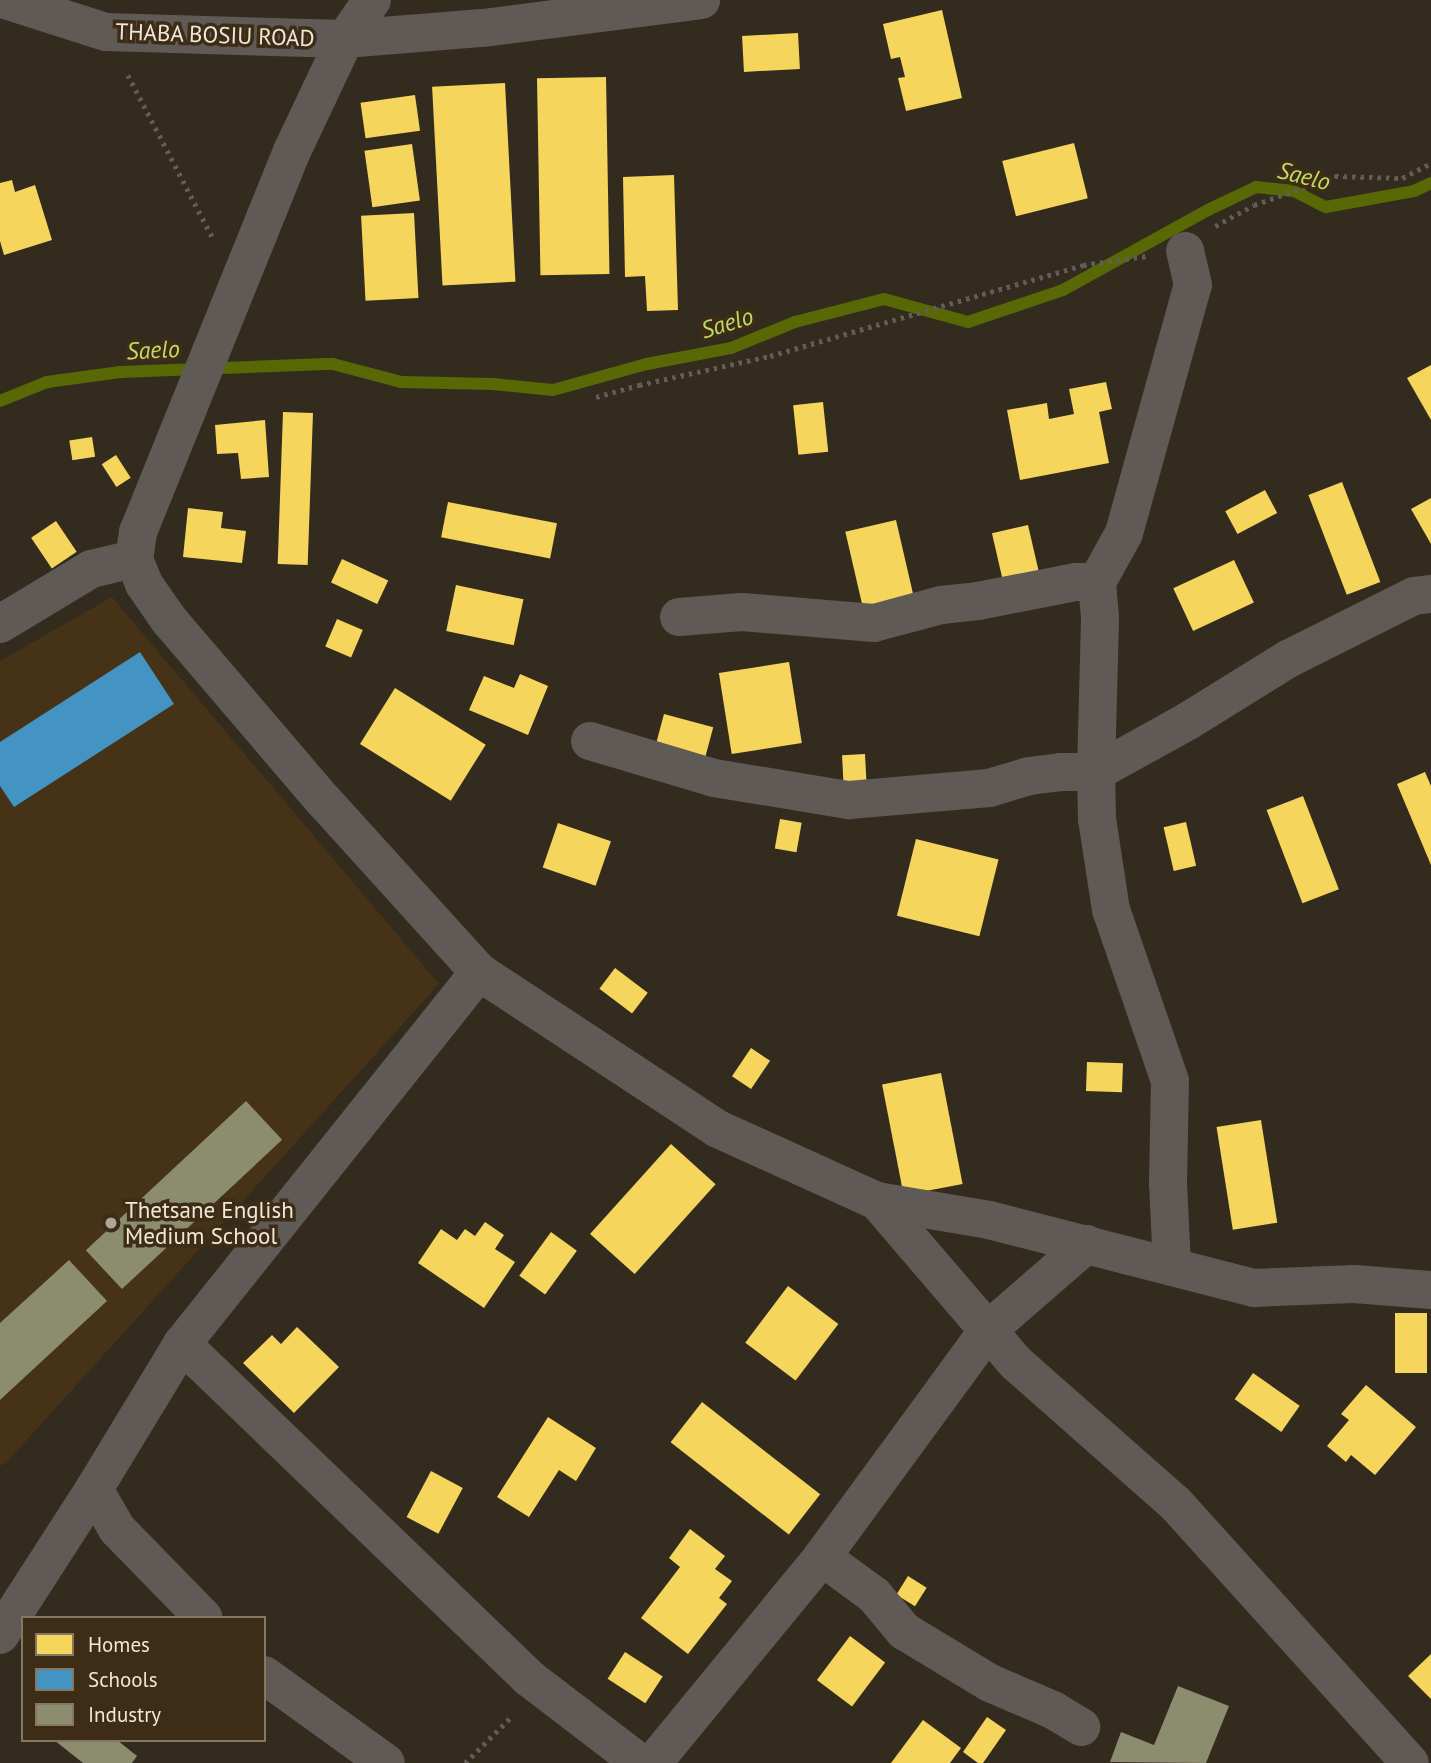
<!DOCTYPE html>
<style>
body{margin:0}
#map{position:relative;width:1431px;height:1763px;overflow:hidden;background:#342b1f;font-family:"PT Sans",sans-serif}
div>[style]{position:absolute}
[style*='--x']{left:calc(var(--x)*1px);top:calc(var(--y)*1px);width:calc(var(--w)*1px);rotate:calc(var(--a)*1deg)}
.built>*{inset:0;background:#453217}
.homes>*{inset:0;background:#f6d55c;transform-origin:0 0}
.schools>*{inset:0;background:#4393c3}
.industry>*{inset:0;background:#8c8c6e;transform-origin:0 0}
.stream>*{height:12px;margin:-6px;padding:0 6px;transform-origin:6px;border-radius:6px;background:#586805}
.path>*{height:4.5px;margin-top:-2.25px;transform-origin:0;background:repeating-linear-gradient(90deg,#625c57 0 3.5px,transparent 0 8.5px)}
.minor>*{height:38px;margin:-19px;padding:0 19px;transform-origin:19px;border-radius:19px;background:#5f5a56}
.dots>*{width:19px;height:19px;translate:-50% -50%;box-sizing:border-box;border:4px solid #3d2c16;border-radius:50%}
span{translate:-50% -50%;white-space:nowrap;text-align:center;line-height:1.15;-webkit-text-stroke:7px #3d2c16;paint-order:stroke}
.street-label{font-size:23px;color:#f1e7d9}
.poi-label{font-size:23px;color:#f1e7d9}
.left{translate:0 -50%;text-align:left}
.water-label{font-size:24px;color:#c0dc64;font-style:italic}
.legend{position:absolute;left:21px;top:1616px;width:245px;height:126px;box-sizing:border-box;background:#3d2c16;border:2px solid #857764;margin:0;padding:9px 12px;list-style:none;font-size:21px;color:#f1e7d9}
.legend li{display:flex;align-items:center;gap:14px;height:35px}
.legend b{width:35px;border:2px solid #857764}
</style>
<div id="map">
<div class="built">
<i style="clip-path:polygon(112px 597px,439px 984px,6px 1463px,0 1466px,0 661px)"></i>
</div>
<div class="homes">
<i style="clip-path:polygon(942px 10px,962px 98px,906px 111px,898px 78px,905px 77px,900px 57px,891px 59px,883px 24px)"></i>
<i style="left:798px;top:33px;width:36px;height:56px;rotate:87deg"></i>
<i style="left:606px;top:77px;width:197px;height:69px;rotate:89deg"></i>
<i style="left:505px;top:83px;width:199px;height:73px;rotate:87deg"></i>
<i style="left:415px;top:95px;width:36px;height:55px;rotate:82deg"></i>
<i style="left:1074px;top:143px;width:57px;height:74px;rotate:76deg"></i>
<i style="left:412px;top:144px;width:57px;height:48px;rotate:82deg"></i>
<i style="clip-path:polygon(674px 175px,678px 310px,647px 311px,645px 276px,625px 277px,623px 177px)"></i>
<i style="clip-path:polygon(12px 180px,15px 192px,35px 185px,52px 240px,4px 255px,0 241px,0 183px)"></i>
<i style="left:414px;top:213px;width:85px;height:53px;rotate:87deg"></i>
<i style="clip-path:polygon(1431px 365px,1431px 420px,1407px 378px)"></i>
<i style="clip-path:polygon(1106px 382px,1112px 409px,1099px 412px,1109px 463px,1020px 480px,1007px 410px,1047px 403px,1049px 419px,1074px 414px,1069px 389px)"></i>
<i style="left:823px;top:402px;width:50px;height:30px;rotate:84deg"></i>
<i style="left:283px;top:412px;width:30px;height:152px;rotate:2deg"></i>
<i style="clip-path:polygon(265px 420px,269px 477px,241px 479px,238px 453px,217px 454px,215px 425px)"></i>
<i style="left:92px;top:437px;width:20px;height:23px;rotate:81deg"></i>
<i style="left:116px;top:455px;width:27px;height:17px;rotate:57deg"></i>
<i style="left:1342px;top:482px;width:107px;height:36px;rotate:69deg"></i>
<i style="left:1265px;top:490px;width:26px;height:45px;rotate:62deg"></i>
<i style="clip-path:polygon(1431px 498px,1431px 544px,1411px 509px)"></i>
<i style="left:448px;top:502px;width:111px;height:36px;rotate:11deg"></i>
<i style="clip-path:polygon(188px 508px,223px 512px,221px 528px,246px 531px,242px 563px,183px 557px)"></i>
<i style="left:896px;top:520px;width:81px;height:52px;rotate:77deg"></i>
<i style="left:56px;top:521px;width:37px;height:30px;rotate:56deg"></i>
<i style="left:1028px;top:525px;width:55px;height:37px;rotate:77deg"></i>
<i style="left:342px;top:559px;width:51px;height:26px;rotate:25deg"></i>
<i style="left:1234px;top:560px;width:47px;height:67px;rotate:65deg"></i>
<i style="left:456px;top:585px;width:69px;height:47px;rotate:12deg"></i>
<i style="left:337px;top:619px;width:28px;height:30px;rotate:23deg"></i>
<i style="left:789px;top:662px;width:82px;height:71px;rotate:81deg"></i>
<i style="clip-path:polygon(520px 674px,548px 686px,528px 735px,469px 710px,484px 676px,514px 688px)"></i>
<i style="left:395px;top:688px;width:107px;height:66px;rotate:32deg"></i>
<i style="left:664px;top:714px;width:51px;height:39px;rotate:15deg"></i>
<i style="left:865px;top:754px;width:33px;height:23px;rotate:87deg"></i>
<i style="clip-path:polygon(1425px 772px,1431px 786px,1431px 865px,1397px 784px)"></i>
<i style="left:1303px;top:796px;width:100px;height:39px;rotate:69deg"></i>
<i style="left:780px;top:819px;width:22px;height:30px;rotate:10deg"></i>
<i style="left:1186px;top:822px;width:45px;height:23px;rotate:77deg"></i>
<i style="left:558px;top:823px;width:56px;height:47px;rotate:19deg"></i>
<i style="left:916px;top:839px;width:85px;height:79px;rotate:14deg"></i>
<i style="left:615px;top:968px;width:41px;height:26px;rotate:37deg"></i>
<i style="left:751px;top:1048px;width:23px;height:34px;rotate:34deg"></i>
<i style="left:1087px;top:1062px;width:36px;height:29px;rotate:2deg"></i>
<i style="left:941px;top:1073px;width:113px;height:60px;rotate:79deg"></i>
<i style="left:1261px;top:1120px;width:104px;height:45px;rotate:81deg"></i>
<i style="left:671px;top:1144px;width:60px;height:121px;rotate:42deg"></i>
<i style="clip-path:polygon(485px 1222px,504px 1235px,495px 1249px,515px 1262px,484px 1308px,418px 1263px,441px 1229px,457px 1240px,465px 1229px,475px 1236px)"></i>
<i style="left:551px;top:1232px;width:32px;height:54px;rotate:36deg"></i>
<i style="left:788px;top:1286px;width:63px;height:71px;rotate:37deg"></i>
<i style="left:1395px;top:1313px;width:32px;height:60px"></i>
<i style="clip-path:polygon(297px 1327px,339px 1367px,294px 1413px,243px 1363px,272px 1335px,281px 1344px)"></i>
<i style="left:1253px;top:1373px;width:57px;height:32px;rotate:35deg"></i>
<i style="clip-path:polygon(1366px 1385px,1416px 1427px,1375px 1475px,1351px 1455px,1346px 1462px,1327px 1446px,1349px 1420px,1341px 1414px)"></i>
<i style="left:702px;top:1402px;width:150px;height:51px;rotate:38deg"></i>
<i style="clip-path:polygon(548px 1417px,596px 1448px,576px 1481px,559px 1470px,529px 1517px,497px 1497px)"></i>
<i style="left:431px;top:1471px;width:36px;height:52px;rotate:28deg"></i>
<i style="clip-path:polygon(690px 1529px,725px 1556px,715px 1569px,732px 1581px,719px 1598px,727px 1604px,688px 1654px,641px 1618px,680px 1567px,669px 1558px)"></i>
<i style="left:908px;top:1576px;width:22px;height:22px;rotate:32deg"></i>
<i style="left:850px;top:1636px;width:44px;height:55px;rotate:37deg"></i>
<i style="left:625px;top:1652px;width:45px;height:32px;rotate:33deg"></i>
<i style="clip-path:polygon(1431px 1654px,1431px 1699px,1408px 1676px)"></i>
<i style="clip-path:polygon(987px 1717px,1006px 1730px,983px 1763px,978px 1763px,963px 1752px)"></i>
<i style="clip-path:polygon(923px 1720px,961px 1748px,950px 1763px,891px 1763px)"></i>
</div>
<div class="schools">
<i style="clip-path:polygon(140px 652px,174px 704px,14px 807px,0 786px,0 742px)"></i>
</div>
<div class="industry">
<i style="left:246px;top:1101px;width:53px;height:219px;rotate:47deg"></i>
<i style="clip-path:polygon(69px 1260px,107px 1301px,0 1400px,0 1323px)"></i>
<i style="clip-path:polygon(1178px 1686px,1229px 1706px,1206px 1763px,1110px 1762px,1121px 1732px,1154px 1745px)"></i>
<i style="clip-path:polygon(54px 1740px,117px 1740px,137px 1756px,132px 1763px,83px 1763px)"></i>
</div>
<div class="stream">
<i style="--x:0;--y:401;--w:51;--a:-22"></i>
<i style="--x:47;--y:382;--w:74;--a:-7.8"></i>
<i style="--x:120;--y:372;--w:213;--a:-2.2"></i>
<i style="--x:333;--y:364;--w:70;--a:14.8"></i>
<i style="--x:401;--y:382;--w:92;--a:1.2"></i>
<i style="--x:493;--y:384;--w:60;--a:5.7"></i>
<i style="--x:553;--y:390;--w:98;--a:-15.5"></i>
<i style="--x:647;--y:364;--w:86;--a:-10.8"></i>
<i style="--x:731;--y:348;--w:69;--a:-22.1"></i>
<i style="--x:795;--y:322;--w:92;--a:-14.5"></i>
<i style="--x:884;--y:299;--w:87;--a:15.3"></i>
<i style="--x:968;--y:322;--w:100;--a:-18.6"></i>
<i style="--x:1063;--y:290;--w:166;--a:-28.9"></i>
<i style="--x:1208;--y:210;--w:53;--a:-25.6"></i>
<i style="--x:1256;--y:187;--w:38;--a:6"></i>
<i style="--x:1294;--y:191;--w:36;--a:27"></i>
<i style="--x:1326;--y:207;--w:89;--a:-10.3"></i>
<i style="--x:1414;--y:191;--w:19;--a:-25"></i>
</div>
<div class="path">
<i style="--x:128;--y:75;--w:184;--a:62.5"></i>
<i style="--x:1215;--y:226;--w:44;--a:-28.3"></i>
<i style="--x:1254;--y:205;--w:86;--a:-19.7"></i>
<i style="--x:1335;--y:176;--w:67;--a:1.7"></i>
<i style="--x:1402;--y:178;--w:33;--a:-27"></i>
<i style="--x:596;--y:397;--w:45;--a:-15.6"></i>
<i style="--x:639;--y:385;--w:134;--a:-12.5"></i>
<i style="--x:770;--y:356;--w:326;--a:-16.2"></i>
<i style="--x:1083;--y:265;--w:64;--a:-8.1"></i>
<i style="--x:465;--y:1763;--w:66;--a:-45"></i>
</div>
<div class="minor">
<i style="--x:5;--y:0;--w:106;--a:17.6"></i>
<i style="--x:106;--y:32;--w:239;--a:1.7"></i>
<i style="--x:345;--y:39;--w:138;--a:-4.6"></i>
<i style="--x:483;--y:28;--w:220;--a:-7.3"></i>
<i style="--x:372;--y:0;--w:47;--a:124.7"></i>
<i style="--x:345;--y:39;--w:124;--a:115.3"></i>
<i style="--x:292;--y:151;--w:411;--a:112"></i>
<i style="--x:138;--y:532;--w:27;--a:98"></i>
<i style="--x:134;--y:559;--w:27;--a:68"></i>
<i style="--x:144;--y:584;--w:44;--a:55.2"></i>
<i style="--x:169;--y:620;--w:237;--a:49.5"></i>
<i style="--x:323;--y:800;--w:232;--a:47.8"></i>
<i style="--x:479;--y:972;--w:286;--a:33.3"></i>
<i style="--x:718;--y:1129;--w:175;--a:24.4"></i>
<i style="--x:877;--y:1201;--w:114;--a:9.6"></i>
<i style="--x:989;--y:1220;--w:274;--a:14.4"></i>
<i style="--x:1254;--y:1288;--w:100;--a:-2.3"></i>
<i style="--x:1354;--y:1284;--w:77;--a:4.5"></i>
<i style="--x:679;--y:617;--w:63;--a:-4.5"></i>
<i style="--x:742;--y:612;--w:132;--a:4.8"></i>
<i style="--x:874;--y:623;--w:69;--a:-15"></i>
<i style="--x:941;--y:605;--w:37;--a:-6"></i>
<i style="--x:978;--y:601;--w:100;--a:-11"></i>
<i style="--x:1076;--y:582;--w:21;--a:0"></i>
<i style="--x:0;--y:624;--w:106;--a:-31.1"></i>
<i style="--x:91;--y:569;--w:44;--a:-13.1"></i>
<i style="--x:590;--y:741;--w:129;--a:16.6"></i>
<i style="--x:714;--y:778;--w:137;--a:9.3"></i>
<i style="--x:849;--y:800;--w:141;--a:-4.9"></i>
<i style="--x:989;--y:788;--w:42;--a:-16.7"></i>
<i style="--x:1029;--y:776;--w:32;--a:-7"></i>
<i style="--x:1061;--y:772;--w:35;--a:0"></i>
<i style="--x:1096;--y:772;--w:155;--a:-88.5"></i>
<i style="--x:1100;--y:617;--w:35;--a:-95"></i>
<i style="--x:1097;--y:582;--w:56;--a:-61.1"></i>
<i style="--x:1124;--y:533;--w:257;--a:-74.5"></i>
<i style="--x:1193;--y:285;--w:35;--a:-103"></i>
<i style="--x:877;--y:1201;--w:213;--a:49.4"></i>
<i style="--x:1016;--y:1363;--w:212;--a:41.4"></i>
<i style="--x:1175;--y:1503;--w:350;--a:47.9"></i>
<i style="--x:1172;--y:1267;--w:84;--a:-92.7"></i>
<i style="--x:1168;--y:1183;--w:102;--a:-88.9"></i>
<i style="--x:1170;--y:1081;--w:181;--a:-109"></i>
<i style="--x:1111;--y:910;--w:92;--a:-98.7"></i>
<i style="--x:1097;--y:819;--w:47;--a:-91.2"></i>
<i style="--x:1096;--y:772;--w:105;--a:-29"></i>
<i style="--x:1188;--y:721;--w:118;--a:-31.8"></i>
<i style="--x:1288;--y:659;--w:141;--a:-26.6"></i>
<i style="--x:1414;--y:596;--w:17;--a:-7"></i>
<i style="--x:182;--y:1344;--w:482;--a:43.9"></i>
<i style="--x:529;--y:1678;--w:140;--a:37.4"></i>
<i style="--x:94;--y:1489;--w:46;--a:60.1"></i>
<i style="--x:117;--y:1529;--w:124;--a:45.7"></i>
<i style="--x:822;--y:1557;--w:64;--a:36.2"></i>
<i style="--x:874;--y:1595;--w:47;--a:50.2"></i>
<i style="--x:904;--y:1631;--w:100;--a:31.2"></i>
<i style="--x:990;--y:1683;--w:69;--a:23.2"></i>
<i style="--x:1053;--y:1710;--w:33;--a:31"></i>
<i style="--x:0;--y:1635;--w:174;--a:-57.2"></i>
<i style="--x:94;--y:1489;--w:170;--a:-58.7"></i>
<i style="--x:182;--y:1344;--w:476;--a:-51.4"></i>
<i style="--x:264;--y:1675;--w:150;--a:35.8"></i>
<i style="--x:653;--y:1763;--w:266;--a:-50.6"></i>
<i style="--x:822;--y:1557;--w:281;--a:-53.8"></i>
<i style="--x:988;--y:1330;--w:131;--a:-41"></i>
</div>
<div class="dots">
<i style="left:111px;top:1223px;background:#afa598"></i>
</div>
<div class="street-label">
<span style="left:215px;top:35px;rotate:2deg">THABA BOSIU ROAD</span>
</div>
<div class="poi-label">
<span class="left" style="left:125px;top:1223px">Thetsane English<br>Medium School</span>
</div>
<div class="water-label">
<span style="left:1304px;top:176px;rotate:14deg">Saelo</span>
<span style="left:727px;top:323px;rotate:-17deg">Saelo</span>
<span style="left:153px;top:350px;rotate:-3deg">Saelo</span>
</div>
<ul class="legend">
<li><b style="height:19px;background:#f6d55c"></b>Homes</li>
<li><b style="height:19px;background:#4393c3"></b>Schools</li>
<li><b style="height:19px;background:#8c8c6e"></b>Industry</li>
</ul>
</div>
